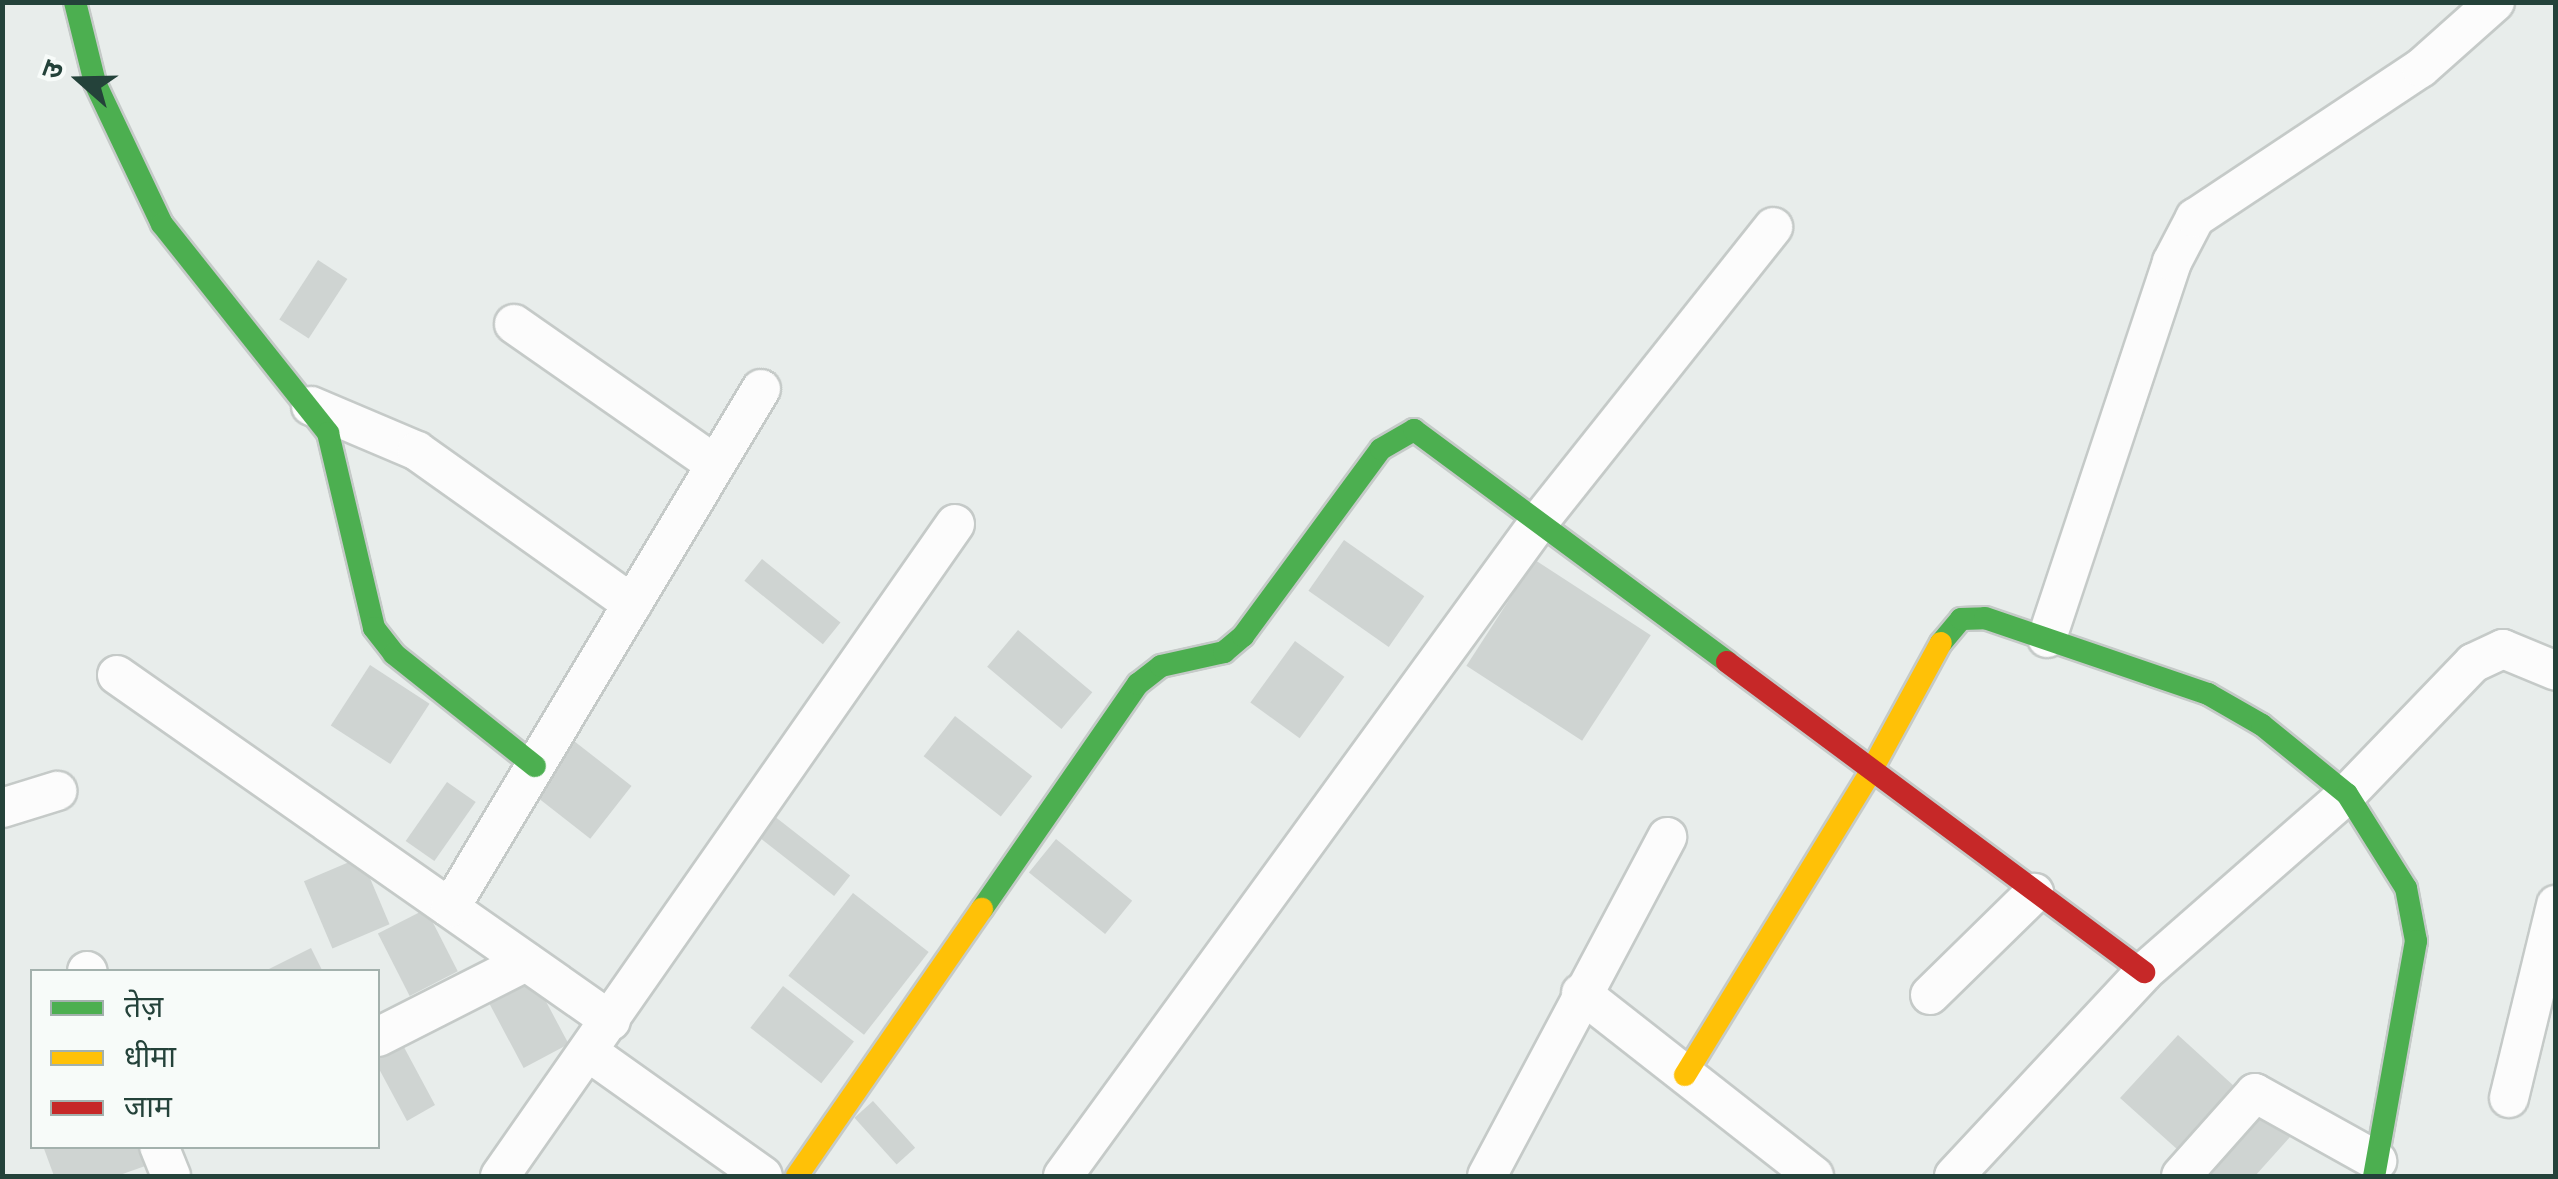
<!DOCTYPE html>
<meta charset="utf-8">
<style>
body{margin:0}
#map{position:relative;width:2558px;height:1179px;overflow:hidden;background:#e8edeb;font-family:Figtree,"Noto Sans Devanagari",sans-serif}
div>[style]{position:absolute}
[style*='--x']{left:calc(var(--x)*1px);top:calc(var(--y)*1px);width:calc(var(--w)*1px);rotate:calc(var(--a)*1deg)}
.building>*{inset:0;background:#cfd4d2;transform-origin:0 0}
.roads{filter:drop-shadow(2px 0 #c5cac8) drop-shadow(-2px 0 #c5cac8) drop-shadow(0 2px #c5cac8) drop-shadow(0 -2px #c5cac8)}
.street>*{height:38px;margin:-19px;padding:0 19px;transform-origin:19px;border-radius:19px;background:#fcfcfc}
.fast>*{height:22px;margin:-11px;padding:0 11px;transform-origin:11px;border-radius:11px;background:#4caf50}
.slow>*{height:22px;margin:-11px;padding:0 11px;transform-origin:11px;border-radius:11px;background:#ffc107}
.jam>*{height:22px;margin:-11px;padding:0 11px;transform-origin:11px;border-radius:11px;background:#c62828}
span{translate:-50% -50%;white-space:nowrap;text-align:center;line-height:1.15;-webkit-text-stroke:10px #f7fbf9;paint-order:stroke}
.frame{position:absolute;inset:0;border:5px solid #24423a;pointer-events:none}
.legend{position:absolute;left:30px;top:969px;width:350px;height:180px;box-sizing:border-box;background:#f7fbf9;border:2px solid #a3b1ad;margin:0;padding:12px 18px;list-style:none;font-size:30px;color:#24423a}
.legend li{display:flex;align-items:center;gap:20px;height:50px}
.legend b{width:50px;border:2px solid #a3b1ad}
.north{position:absolute;left:30px;top:30px;width:100px;height:100px;-webkit-text-stroke:8px #f7fbf9;paint-order:stroke;rotate:290deg;font-size:28px;font-weight:700;line-height:40px;text-align:center;color:#24423a}
.north::after{content:'';display:block;margin:auto;width:35px;height:45px;background:#24423a;clip-path:polygon(50% 0,100% 100%,50% 72%,0 100%)}
</style>
<div id="map">
<div class="building">
<i style="left:318px;top:260px;width:35px;height:71px;rotate:33deg"></i>
<i style="left:1344px;top:540px;width:98px;height:62px;rotate:35deg"></i>
<i style="left:762px;top:559px;width:101px;height:28px;rotate:39deg"></i>
<i style="left:1535px;top:560px;width:138px;height:126px;rotate:33deg"></i>
<i style="left:1018px;top:630px;width:97px;height:48px;rotate:40deg"></i>
<i style="left:1295px;top:641px;width:61px;height:76px;rotate:36deg"></i>
<i style="left:370px;top:665px;width:71px;height:72px;rotate:33deg"></i>
<i style="left:955px;top:716px;width:98px;height:51px;rotate:38deg"></i>
<i style="left:574px;top:741px;width:73px;height:67px;rotate:38deg"></i>
<i style="left:447px;top:782px;width:35px;height:72px;rotate:35deg"></i>
<i style="left:769px;top:812px;width:103px;height:26px;rotate:38deg"></i>
<i style="left:1056px;top:839px;width:98px;height:43px;rotate:39deg"></i>
<i style="left:361px;top:857px;width:73px;height:62px;rotate:67deg"></i>
<i style="left:853px;top:893px;width:96px;height:105px;rotate:38deg"></i>
<i style="left:426px;top:909px;width:70px;height:54px;rotate:63deg"></i>
<i style="clip-path:polygon(311px 948px,323px 972px,263px 972px)"></i>
<i style="left:533px;top:977px;width:76px;height:51px;rotate:62deg"></i>
<i style="left:783px;top:986px;width:90px;height:53px;rotate:38deg"></i>
<i style="clip-path:polygon(2178px 1035px,2290px 1137px,2255px 1176px,2207px 1176px,2120px 1098px)"></i>
<i style="clip-path:polygon(398px 1036px,435px 1105px,407px 1121px,378px 1067px,378px 1048px)"></i>
<i style="left:873px;top:1101px;width:63px;height:25px;rotate:48deg"></i>
<i style="clip-path:polygon(43px 1146px,141px 1146px,148px 1165px,117px 1176px,54px 1176px)"></i>
</div>
<div class="roads">
<div class="street">
<i style="--x:514;--y:324;--w:245;--a:34.9"></i>
<i style="--x:311;--y:406;--w:115;--a:23"></i>
<i style="--x:417;--y:451;--w:264;--a:35.4"></i>
<i style="--x:2047;--y:638;--w:396;--a:-71.6"></i>
<i style="--x:2172;--y:262;--w:50;--a:-62.4"></i>
<i style="--x:2195;--y:218;--w:271;--a:-33.6"></i>
<i style="--x:2421;--y:68;--w:99;--a:-41.7"></i>
<i style="--x:117;--y:675;--w:603;--a:35.01"></i>
<i style="--x:2;--y:808;--w:58;--a:-17.2"></i>
<i style="--x:450;--y:908;--w:605;--a:-59.07"></i>
<i style="--x:87;--y:971;--w:1;--a:45"></i>
<i style="--x:1581;--y:993;--w:296;--a:38.1"></i>
<i style="--x:1930;--y:995;--w:146;--a:-44.4"></i>
<i style="--x:378;--y:1037;--w:166;--a:-26.9"></i>
<i style="--x:590;--y:1053;--w:212;--a:35.4"></i>
<i style="--x:2509;--y:1098;--w:199;--a:-76.3"></i>
<i style="--x:159;--y:1146;--w:32;--a:68"></i>
<i style="--x:500;--y:1176;--w:795;--a:-55.09"></i>
<i style="--x:1063;--y:1176;--w:812;--a:-53.96"></i>
<i style="--x:1541;--y:519;--w:373;--a:-51.5"></i>
<i style="--x:1487;--y:1176;--w:384;--a:-62"></i>
<i style="--x:1954;--y:1176;--w:279;--a:-47"></i>
<i style="--x:2144;--y:972;--w:270;--a:-41.2"></i>
<i style="--x:2347;--y:794;--w:182;--a:-46.1"></i>
<i style="--x:2473;--y:663;--w:33;--a:-25"></i>
<i style="--x:2503;--y:649;--w:57;--a:22.5"></i>
<i style="--x:2181;--y:1176;--w:111;--a:-48.3"></i>
<i style="--x:2255;--y:1093;--w:140;--a:29.1"></i>
</div>
<div class="fast">
<i style="--x:75;--y:2;--w:83;--a:76.1"></i>
<i style="--x:95;--y:83;--w:156;--a:64.6"></i>
<i style="--x:162;--y:224;--w:267;--a:51.5"></i>
<i style="--x:328;--y:433;--w:200;--a:76.7"></i>
<i style="--x:374;--y:628;--w:33;--a:52"></i>
<i style="--x:394;--y:654;--w:180;--a:38.5"></i>
<i style="--x:1941;--y:643;--w:31;--a:-50"></i>
<i style="--x:1961;--y:619;--w:24;--a:-2"></i>
<i style="--x:1985;--y:618;--w:236;--a:18.8"></i>
<i style="--x:2208;--y:694;--w:62;--a:29.9"></i>
<i style="--x:2262;--y:725;--w:109;--a:39.1"></i>
<i style="--x:2347;--y:794;--w:111;--a:57.9"></i>
<i style="--x:2406;--y:888;--w:54;--a:79.3"></i>
<i style="--x:2416;--y:941;--w:239;--a:100.1"></i>
<i style="--x:982;--y:909;--w:274;--a:-55.3"></i>
<i style="--x:1138;--y:684;--w:29;--a:-38"></i>
<i style="--x:1161;--y:666;--w:65;--a:-12.5"></i>
<i style="--x:1224;--y:652;--w:25;--a:-40"></i>
<i style="--x:1243;--y:636;--w:232;--a:-53.6"></i>
<i style="--x:1381;--y:449;--w:38;--a:-30"></i>
<i style="--x:1414;--y:430;--w:390;--a:36.5"></i>
</div>
<div class="slow">
<i style="--x:1685;--y:1075;--w:354;--a:-58.5"></i>
<i style="--x:1870;--y:773;--w:148;--a:-61.4"></i>
<i style="--x:797;--y:1176;--w:325;--a:-55.3"></i>
</div>
<div class="jam">
<i style="--x:1727;--y:662;--w:520;--a:36.63"></i>
</div>
</div>
<div class="frame"></div>
<ul class="legend">
<li><b style="height:12px;background:#4caf50"></b>तेज़</li>
<li><b style="height:12px;background:#ffc107"></b>धीमा</li>
<li><b style="height:12px;background:#c62828"></b>जाम</li>
</ul>
<div class="north">उ</div>
</div>
